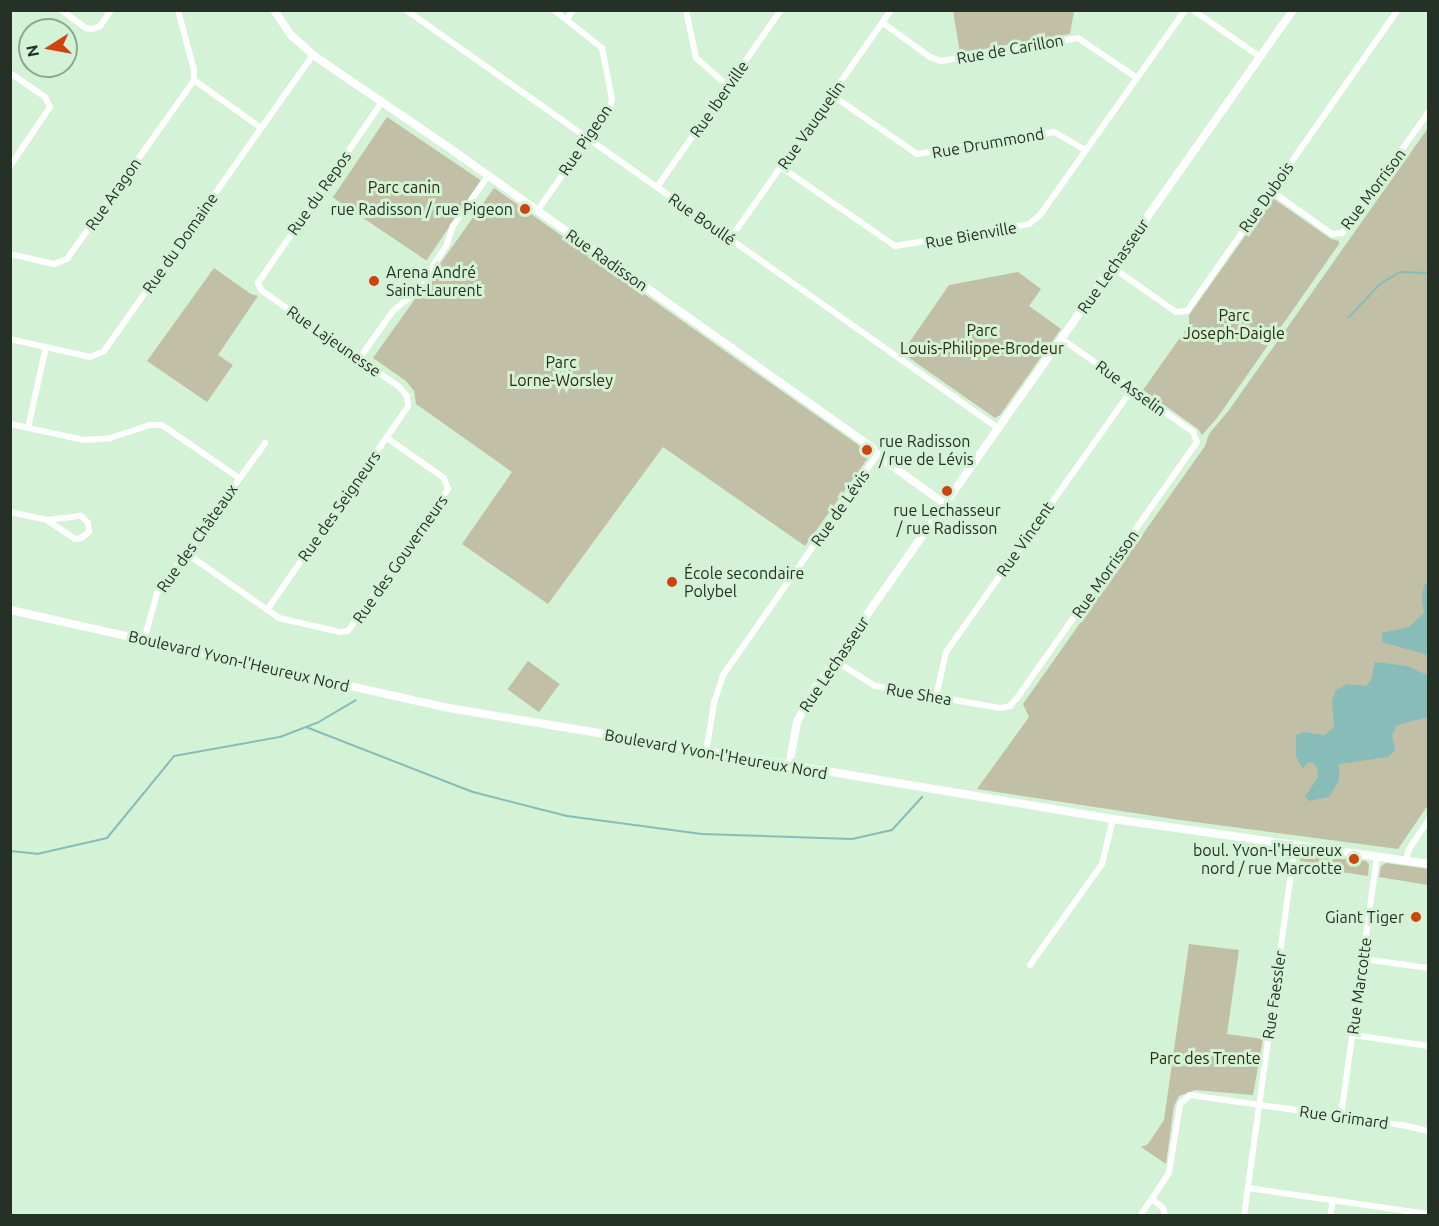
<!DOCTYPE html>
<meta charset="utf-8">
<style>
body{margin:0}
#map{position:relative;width:1439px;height:1226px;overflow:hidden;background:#d4f2d6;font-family:Ubuntu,sans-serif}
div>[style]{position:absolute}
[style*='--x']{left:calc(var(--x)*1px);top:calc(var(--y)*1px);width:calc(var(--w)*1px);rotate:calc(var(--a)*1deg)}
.green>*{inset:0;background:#c1bfa6;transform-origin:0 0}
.water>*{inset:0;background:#88bcb8}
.stream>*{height:2px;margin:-1px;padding:0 1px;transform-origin:1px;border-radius:1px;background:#88bcb8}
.minor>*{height:6px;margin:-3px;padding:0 3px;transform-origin:3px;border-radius:3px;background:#fff}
.tertiary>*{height:8px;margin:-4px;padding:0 4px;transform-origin:4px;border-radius:4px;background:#fff}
.dots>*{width:16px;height:16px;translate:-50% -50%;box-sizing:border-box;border:3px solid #d4f2d6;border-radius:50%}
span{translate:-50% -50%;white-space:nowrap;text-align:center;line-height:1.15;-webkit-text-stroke:6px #d4f2d6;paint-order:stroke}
.street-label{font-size:16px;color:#253126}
.park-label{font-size:16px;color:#2e2b09}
.poi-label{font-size:16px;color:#253126}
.right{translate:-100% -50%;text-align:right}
.left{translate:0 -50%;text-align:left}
.frame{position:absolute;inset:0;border:12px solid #253126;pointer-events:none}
.north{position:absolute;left:18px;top:18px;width:60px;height:60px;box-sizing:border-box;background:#d4f2d6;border:2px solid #8ea590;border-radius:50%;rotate:259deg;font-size:16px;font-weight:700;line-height:24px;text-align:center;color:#253126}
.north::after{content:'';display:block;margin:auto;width:21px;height:27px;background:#cc450e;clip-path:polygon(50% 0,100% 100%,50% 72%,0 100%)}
</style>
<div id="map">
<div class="green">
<i style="clip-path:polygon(953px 11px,953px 10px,1074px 11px,1070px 34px,960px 53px)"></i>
<i style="left:387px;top:117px;width:113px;height:97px;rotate:34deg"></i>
<i style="clip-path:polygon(1428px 128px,1428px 805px,1398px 849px,1180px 820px,977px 789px,1029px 717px,1023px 704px,1205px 446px,1209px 434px,1229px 410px)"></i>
<i style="clip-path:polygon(494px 188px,867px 451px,868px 458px,805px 546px,663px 447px,548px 604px,462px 544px,512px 472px,416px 404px,414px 391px,406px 381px,373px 358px)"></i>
<i style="clip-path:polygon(1274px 199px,1331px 239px,1339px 241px,1339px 244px,1217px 418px,1202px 435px,1198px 429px,1143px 390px,1189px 325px,1189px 315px,1265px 208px,1267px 201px)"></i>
<i style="clip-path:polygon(214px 268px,251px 294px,258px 296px,218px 355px,233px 365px,207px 402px,147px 361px)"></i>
<i style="clip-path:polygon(1018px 272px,1041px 289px,1029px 306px,1061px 329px,1000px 415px,995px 418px,902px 353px,949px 285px)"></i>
<i style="left:528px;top:661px;width:39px;height:35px;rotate:36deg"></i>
<i style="clip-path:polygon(1306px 852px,1351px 858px,1351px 864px,1357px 864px,1358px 860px,1366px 861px,1369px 864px,1368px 876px,1334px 871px,1334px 866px,1300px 861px,1301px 854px)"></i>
<i style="clip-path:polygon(1386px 863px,1428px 869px,1428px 885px,1379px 877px,1381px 866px)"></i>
<i style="clip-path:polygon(1189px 944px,1239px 950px,1227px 1034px,1263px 1039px,1253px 1095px,1195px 1090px,1179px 1096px,1174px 1106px,1166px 1164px,1141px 1147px,1148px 1144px,1164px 1120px)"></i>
</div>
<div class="water">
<i style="clip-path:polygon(1428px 581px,1428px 655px,1382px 642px,1382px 633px,1409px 627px,1424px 613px,1422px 598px,1424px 585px)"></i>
<i style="clip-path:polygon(1375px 662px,1407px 666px,1427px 675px,1428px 717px,1397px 725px,1392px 735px,1395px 751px,1388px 757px,1339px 764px,1339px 781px,1329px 797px,1309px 801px,1305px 797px,1318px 777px,1317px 768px,1312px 762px,1307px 763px,1303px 769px,1296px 757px,1296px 735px,1304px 732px,1325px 735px,1334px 727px,1332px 700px,1336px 690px,1347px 684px,1366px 686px,1371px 680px)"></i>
</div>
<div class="stream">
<i style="--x:1349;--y:317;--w:45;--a:-46.8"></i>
<i style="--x:1380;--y:284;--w:23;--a:-31"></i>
<i style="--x:1400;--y:272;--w:28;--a:2"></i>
<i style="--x:306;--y:727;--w:179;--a:21.3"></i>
<i style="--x:473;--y:792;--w:97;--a:14.3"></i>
<i style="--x:567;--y:816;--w:136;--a:7.6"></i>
<i style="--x:702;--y:834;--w:150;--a:1.9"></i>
<i style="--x:852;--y:839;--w:41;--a:-12.7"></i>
<i style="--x:892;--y:830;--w:45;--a:-47.7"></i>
<i style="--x:10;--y:851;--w:27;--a:6"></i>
<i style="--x:37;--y:854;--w:72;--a:-12.9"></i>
<i style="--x:107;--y:838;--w:106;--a:-50.7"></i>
<i style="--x:174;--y:756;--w:108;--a:-10.2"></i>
<i style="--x:280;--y:737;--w:40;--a:-21"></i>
<i style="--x:317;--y:723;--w:45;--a:-30.5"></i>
</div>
<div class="minor">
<i style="--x:61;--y:10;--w:31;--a:36"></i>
<i style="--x:86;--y:28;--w:6;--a:9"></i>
<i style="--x:92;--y:29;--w:9;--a:-21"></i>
<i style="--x:100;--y:26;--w:19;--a:-55"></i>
<i style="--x:178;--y:10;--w:62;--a:75.1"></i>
<i style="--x:194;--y:70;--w:10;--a:90"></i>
<i style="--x:194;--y:80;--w:82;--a:35.6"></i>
<i style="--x:406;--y:10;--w:725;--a:35.23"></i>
<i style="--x:686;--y:10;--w:49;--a:78.2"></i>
<i style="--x:696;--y:58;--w:43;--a:41.2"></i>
<i style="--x:1193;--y:10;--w:82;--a:35"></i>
<i style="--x:567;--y:19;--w:11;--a:-56"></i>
<i style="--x:883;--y:23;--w:58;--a:35.9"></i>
<i style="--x:930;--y:57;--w:12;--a:20"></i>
<i style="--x:941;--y:61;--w:139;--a:-9.5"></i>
<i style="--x:1078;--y:38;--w:71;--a:34.1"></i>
<i style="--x:10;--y:73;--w:42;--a:34.4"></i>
<i style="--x:45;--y:97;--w:11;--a:63"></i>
<i style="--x:50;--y:107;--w:71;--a:124.1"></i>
<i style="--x:832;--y:95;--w:103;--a:34.8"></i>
<i style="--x:917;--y:154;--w:139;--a:-9.1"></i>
<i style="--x:1054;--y:132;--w:36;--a:30"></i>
<i style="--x:781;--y:167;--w:139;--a:34.7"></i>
<i style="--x:895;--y:246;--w:136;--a:-9.3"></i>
<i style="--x:1029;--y:224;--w:14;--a:-39"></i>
<i style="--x:1040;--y:215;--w:251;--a:-54.7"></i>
<i style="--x:657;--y:187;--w:216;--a:-55"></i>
<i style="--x:1270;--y:190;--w:76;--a:35.4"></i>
<i style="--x:1332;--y:234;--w:10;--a:-6"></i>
<i style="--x:1342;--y:233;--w:148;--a:-54.4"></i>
<i style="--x:537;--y:211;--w:126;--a:-54.7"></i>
<i style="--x:610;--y:108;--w:9;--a:-77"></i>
<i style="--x:612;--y:99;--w:52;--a:-101.1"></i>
<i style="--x:602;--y:48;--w:61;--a:-141.6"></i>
<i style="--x:730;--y:239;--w:280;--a:-54.9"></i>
<i style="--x:10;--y:254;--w:45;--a:12.8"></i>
<i style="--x:54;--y:264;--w:14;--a:-21"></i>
<i style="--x:67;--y:259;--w:219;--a:-54.6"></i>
<i style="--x:1112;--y:267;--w:78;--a:35.1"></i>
<i style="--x:1176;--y:312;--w:11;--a:-5"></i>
<i style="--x:1187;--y:311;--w:368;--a:-55"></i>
<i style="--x:10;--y:339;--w:82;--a:12.7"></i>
<i style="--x:90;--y:357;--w:15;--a:-23"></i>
<i style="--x:104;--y:351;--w:362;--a:-54.8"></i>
<i style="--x:359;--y:359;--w:59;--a:-54.7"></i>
<i style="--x:393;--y:311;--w:23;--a:-40"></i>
<i style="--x:411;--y:296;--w:34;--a:-53"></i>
<i style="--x:431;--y:269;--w:30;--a:-57"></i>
<i style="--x:447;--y:244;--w:19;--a:-72"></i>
<i style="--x:453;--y:226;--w:61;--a:-55"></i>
<i style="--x:10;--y:424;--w:76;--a:12.2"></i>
<i style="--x:84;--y:440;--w:26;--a:-4"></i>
<i style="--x:110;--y:438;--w:42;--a:-18"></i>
<i style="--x:150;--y:425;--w:12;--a:0"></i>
<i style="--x:162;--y:425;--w:93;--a:34.5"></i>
<i style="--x:28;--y:428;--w:83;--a:-77.5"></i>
<i style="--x:10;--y:512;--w:38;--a:12"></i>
<i style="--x:47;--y:520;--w:34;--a:-7"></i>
<i style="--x:81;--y:516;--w:10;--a:45"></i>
<i style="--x:88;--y:523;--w:9;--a:84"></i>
<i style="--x:89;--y:532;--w:10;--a:143"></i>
<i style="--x:81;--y:538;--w:6;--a:171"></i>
<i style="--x:75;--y:539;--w:34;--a:-146"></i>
<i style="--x:186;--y:553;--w:113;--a:35"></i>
<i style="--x:279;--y:618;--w:63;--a:12.9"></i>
<i style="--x:340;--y:632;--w:8;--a:-7"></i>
<i style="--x:348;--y:631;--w:174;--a:-54.8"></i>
<i style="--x:448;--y:489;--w:12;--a:-110"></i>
<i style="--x:444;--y:478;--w:70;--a:-144.9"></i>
<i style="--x:267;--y:610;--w:248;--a:-55.3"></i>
<i style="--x:408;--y:406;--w:10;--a:-96"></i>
<i style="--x:407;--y:396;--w:13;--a:-132"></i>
<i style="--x:398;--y:386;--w:167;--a:-145"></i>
<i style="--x:261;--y:290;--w:8;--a:-113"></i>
<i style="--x:258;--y:283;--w:219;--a:-55.6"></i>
<i style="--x:144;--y:640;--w:49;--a:-74.5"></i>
<i style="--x:157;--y:593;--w:185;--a:-54.2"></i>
<i style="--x:834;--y:660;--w:49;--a:32.4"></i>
<i style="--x:875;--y:686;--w:127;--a:10"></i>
<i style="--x:1000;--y:708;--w:10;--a:-11"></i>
<i style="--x:1010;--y:706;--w:11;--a:-49"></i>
<i style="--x:1017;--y:698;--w:313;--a:-54.9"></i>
<i style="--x:1197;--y:442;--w:11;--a:-112"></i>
<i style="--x:1193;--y:432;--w:161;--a:-144.6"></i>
<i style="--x:936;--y:697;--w:46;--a:-77.5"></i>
<i style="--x:946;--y:652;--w:322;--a:-54.7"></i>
<i style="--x:706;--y:752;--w:50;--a:-80.7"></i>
<i style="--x:714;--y:703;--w:29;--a:-72"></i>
<i style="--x:723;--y:675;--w:270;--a:-55"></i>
<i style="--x:1406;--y:860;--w:11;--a:-75"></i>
<i style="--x:1409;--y:849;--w:34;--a:-56"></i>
<i style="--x:1363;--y:959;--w:66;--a:7.9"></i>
<i style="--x:1030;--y:965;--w:124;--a:-54.5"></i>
<i style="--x:1102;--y:864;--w:46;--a:-76.3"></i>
<i style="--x:1353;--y:1035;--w:76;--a:8.3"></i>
<i style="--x:1341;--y:1116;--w:262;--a:-82.1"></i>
<i style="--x:1248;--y:1188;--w:182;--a:8.2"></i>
<i style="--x:1152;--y:1199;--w:14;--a:39"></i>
<i style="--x:1163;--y:1208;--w:8;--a:76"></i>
<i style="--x:1140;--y:1216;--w:52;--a:-56"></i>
<i style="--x:1169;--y:1173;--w:70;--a:-80.9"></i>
<i style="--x:1180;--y:1104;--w:13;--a:-42"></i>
<i style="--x:1190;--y:1095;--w:214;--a:8.1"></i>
<i style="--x:1402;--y:1125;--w:27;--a:13"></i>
<i style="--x:1244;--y:1216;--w:374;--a:-82.2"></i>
<i style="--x:1330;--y:1216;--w:16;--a:-79"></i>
</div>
<div class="tertiary">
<i style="--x:274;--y:10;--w:30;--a:56"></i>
<i style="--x:291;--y:35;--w:30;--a:42"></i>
<i style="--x:313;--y:55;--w:172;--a:34.3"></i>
<i style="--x:455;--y:152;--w:509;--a:35.32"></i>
<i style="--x:870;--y:446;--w:20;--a:45"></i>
<i style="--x:884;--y:460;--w:75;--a:35.8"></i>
<i style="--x:10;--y:610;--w:450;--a:12.6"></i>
<i style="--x:449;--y:708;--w:673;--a:9.49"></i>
<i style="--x:1113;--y:819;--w:318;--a:8.1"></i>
<i style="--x:789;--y:767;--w:46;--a:-79.9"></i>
<i style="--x:797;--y:722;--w:35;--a:-63"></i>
<i style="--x:813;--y:691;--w:833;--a:-54.82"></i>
</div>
<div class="dots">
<i style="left:525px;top:209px;background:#cc450e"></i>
<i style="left:374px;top:281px;background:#cc450e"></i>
<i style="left:867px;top:450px;background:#cc450e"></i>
<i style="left:947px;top:491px;background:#cc450e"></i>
<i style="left:672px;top:582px;background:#cc450e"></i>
<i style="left:1354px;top:859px;background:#cc450e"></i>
<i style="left:1416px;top:917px;background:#cc450e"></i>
</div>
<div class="street-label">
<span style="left:1010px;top:49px;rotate:-10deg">Rue de Carillon</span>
<span style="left:719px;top:99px;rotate:-55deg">Rue Iberville</span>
<span style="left:811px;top:125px;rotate:-55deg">Rue Vauquelin</span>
<span style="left:585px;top:140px;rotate:-56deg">Rue Pigeon</span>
<span style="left:988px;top:143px;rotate:-10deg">Rue Drummond</span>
<span style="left:1373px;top:189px;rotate:-53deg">Rue Morrison</span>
<span style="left:319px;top:193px;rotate:-55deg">Rue du Repos</span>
<span style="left:113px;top:194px;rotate:-55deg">Rue Aragon</span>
<span style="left:1266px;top:197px;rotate:-55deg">Rue Dubois</span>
<span style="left:702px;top:219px;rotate:35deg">Rue Boullé</span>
<span style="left:971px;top:235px;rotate:-10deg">Rue Bienville</span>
<span style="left:180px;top:243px;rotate:-55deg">Rue du Domaine</span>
<span style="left:607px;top:260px;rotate:35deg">Rue Radisson</span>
<span style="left:1113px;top:266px;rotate:-55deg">Rue Lechasseur</span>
<span style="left:334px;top:341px;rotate:35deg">Rue Lajeunesse</span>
<span style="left:1131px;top:388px;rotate:36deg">Rue Asselin</span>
<span style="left:339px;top:506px;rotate:-55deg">Rue des Seigneurs</span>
<span style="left:840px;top:508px;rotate:-55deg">Rue de Lévis</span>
<span style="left:197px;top:538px;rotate:-55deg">Rue des Châteaux</span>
<span style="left:1025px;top:539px;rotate:-55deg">Rue Vincent</span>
<span style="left:400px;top:559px;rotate:-55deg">Rue des Gouverneurs</span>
<span style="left:1105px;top:574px;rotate:-55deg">Rue Morrisson</span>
<span style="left:239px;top:661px;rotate:13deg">Boulevard Yvon-l'Heureux Nord</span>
<span style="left:834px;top:664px;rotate:-56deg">Rue Lechasseur</span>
<span style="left:919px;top:694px;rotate:10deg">Rue Shea</span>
<span style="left:716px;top:754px;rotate:10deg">Boulevard Yvon-l'Heureux Nord</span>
<span style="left:1359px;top:986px;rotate:-82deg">Rue Marcotte</span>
<span style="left:1274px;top:995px;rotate:-82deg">Rue Faessler</span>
<span style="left:1344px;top:1117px;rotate:8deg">Rue Grimard</span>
</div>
<div class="park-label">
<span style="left:404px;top:187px">Parc canin</span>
<span style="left:1234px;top:324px">Parc<br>Joseph-Daigle</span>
<span style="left:982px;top:339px">Parc<br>Louis-Philippe-Brodeur</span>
<span style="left:561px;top:371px">Parc<br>Lorne-Worsley</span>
<span style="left:1205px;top:1058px">Parc des Trente</span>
</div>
<div class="poi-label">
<span class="right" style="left:513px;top:209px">rue Radisson / rue Pigeon</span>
<span class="left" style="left:386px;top:281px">Arena André<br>Saint-Laurent</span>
<span class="left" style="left:879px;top:450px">rue Radisson<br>/ rue de Lévis</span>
<span style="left:947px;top:519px">rue Lechasseur<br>/ rue Radisson</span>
<span class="left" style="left:684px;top:582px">École secondaire<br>Polybel</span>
<span class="right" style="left:1342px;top:859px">boul. Yvon-l'Heureux<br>nord / rue Marcotte</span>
<span class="right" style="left:1404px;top:917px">Giant Tiger</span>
</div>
<div class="frame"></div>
<div class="north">N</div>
</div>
